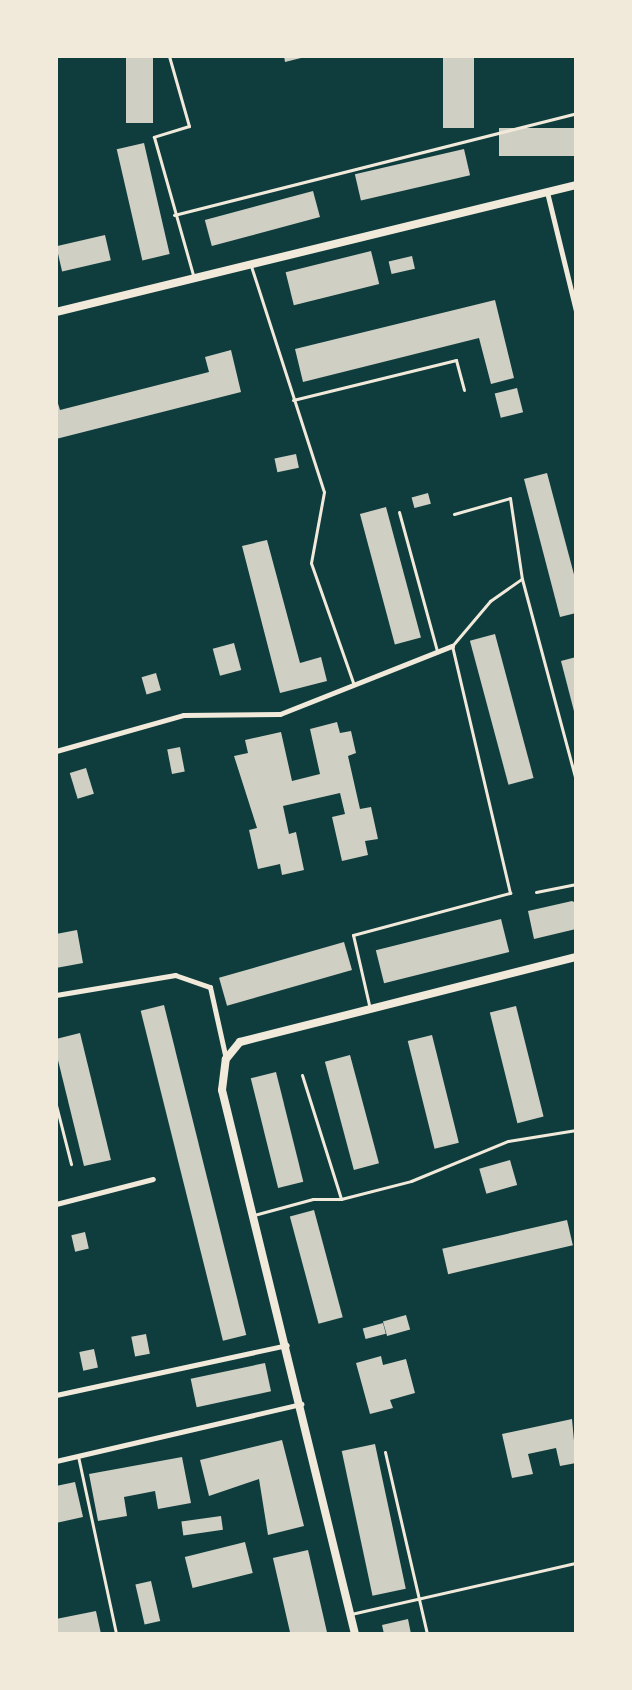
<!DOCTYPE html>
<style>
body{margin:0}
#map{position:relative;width:632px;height:1690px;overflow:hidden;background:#0f3d3e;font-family:"Fira Sans",sans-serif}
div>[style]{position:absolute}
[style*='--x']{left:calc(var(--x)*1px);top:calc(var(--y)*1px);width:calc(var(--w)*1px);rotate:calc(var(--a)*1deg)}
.building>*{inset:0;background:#cfcfc3;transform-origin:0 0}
.service>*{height:3px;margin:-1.5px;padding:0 1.5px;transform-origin:1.5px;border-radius:1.5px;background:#f1e9da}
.minor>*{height:5px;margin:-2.5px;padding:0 2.5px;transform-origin:2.5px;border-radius:2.5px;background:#f1e9da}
.tertiary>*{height:8px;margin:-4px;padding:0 4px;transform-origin:4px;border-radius:4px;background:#f1e9da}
span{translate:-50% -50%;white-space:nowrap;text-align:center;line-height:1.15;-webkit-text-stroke:4px #f1e9da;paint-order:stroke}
.frame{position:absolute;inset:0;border:58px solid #f1e9da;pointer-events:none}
</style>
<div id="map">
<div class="building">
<i style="left:126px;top:56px;width:27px;height:67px"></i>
<i style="clip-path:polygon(284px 56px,305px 56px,305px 57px,285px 62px)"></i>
<i style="left:443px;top:56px;width:31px;height:72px"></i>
<i style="left:576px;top:128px;width:28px;height:77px;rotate:90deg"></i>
<i style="left:144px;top:143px;width:114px;height:28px;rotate:77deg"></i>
<i style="left:464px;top:149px;width:27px;height:112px;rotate:77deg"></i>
<i style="left:313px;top:191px;width:27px;height:112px;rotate:75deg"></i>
<i style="left:105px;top:235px;width:26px;height:50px;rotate:77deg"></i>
<i style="left:371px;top:251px;width:34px;height:88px;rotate:76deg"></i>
<i style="left:412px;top:256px;width:13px;height:24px;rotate:77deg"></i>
<i style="clip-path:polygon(495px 300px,514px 378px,491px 384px,479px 338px,303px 382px,295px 349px)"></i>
<i style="clip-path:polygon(231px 350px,241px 392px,56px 439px,56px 397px,60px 410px,209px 372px,205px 357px)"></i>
<i style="left:517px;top:388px;width:25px;height:23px;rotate:76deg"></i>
<i style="left:296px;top:454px;width:14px;height:22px;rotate:78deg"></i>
<i style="clip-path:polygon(547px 473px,576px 582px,576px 613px,560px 617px,524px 479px)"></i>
<i style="left:428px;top:493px;width:11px;height:17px;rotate:75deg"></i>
<i style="left:386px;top:507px;width:135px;height:27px;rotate:75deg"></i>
<i style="clip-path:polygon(267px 540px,300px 663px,321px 657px,327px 681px,280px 693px,242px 546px)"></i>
<i style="left:495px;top:634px;width:149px;height:26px;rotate:75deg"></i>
<i style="left:234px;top:643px;width:28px;height:22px;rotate:75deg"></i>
<i style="clip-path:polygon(576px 657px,576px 714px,575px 715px,561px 661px)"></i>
<i style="left:156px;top:673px;width:18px;height:15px;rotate:74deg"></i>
<i style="clip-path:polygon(337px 722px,340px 733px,351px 731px,356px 753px,348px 756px,360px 809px,371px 807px,378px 839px,365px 841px,368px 855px,342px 861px,332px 817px,345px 814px,340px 793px,283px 806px,289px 834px,296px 832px,304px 870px,282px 875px,280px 864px,258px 869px,249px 830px,257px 828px,234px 756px,248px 753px,245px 740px,281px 732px,292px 781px,320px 774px,310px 729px)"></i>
<i style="left:180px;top:747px;width:25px;height:13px;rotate:79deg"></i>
<i style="left:86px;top:768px;width:27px;height:17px;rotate:73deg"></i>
<i style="clip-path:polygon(572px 901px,576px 903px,576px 929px,534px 939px,528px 911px)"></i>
<i style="left:501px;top:919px;width:34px;height:129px;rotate:76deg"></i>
<i style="clip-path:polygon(77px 930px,83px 963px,56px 968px,56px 934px)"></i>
<i style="left:344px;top:942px;width:29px;height:130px;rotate:74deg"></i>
<i style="left:164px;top:1005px;width:340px;height:24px;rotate:76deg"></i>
<i style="left:516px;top:1006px;width:114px;height:27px;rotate:76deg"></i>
<i style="clip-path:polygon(80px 1033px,111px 1160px,84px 1166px,56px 1052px,56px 1039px)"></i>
<i style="left:432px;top:1035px;width:111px;height:25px;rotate:76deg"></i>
<i style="left:350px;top:1055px;width:112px;height:26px;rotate:75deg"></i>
<i style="left:276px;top:1072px;width:113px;height:26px;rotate:76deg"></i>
<i style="left:510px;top:1160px;width:26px;height:32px;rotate:74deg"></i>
<i style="left:314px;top:1210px;width:111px;height:25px;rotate:75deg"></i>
<i style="left:567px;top:1220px;width:26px;height:128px;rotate:77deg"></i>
<i style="left:85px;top:1232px;width:17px;height:14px;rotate:77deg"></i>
<i style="left:406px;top:1315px;width:15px;height:24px;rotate:74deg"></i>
<i style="left:383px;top:1323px;width:11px;height:21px;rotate:75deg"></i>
<i style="left:146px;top:1334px;width:20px;height:15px;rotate:79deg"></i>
<i style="left:94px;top:1349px;width:19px;height:15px;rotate:78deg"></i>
<i style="clip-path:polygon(381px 1356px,383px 1365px,406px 1359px,415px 1393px,390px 1400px,393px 1408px,370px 1414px,356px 1363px)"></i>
<i style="left:265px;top:1363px;width:29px;height:76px;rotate:78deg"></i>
<i style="clip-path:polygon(572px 1419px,576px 1463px,560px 1466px,556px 1448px,528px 1454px,533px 1474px,512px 1478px,502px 1434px)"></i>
<i style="clip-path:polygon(282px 1440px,304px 1526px,268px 1535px,259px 1479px,209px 1496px,200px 1460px)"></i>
<i style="left:375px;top:1444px;width:148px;height:34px;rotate:78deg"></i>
<i style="clip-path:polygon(182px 1457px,191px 1503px,158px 1509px,155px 1491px,124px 1497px,127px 1516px,98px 1521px,89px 1474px)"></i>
<i style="clip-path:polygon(75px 1482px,83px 1517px,56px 1523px,56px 1486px)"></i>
<i style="left:221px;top:1516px;width:14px;height:40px;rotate:82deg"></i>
<i style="left:245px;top:1542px;width:32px;height:62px;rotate:76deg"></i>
<i style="left:308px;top:1550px;width:86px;height:36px;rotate:77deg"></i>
<i style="left:151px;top:1581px;width:41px;height:16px;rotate:77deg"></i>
<i style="clip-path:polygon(96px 1611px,101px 1634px,56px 1634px,56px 1619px)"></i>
<i style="clip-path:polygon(408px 1619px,411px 1634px,384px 1634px,382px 1625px)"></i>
</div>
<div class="service">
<i style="--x:169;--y:56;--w:73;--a:74.1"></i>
<i style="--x:189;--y:126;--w:37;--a:163"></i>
<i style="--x:154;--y:137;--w:147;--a:74.2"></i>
<i style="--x:174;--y:215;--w:415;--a:-14.2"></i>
<i style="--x:251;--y:266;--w:237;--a:72.1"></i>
<i style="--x:324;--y:492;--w:72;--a:100.4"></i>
<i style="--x:311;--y:563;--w:129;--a:70.6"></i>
<i style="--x:293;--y:400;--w:168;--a:-13.8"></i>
<i style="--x:456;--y:360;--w:31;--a:75"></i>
<i style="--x:399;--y:512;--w:144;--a:74.7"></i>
<i style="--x:454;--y:514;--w:58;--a:-15.9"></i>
<i style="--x:510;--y:498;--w:82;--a:81.6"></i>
<i style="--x:522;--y:579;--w:208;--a:75"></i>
<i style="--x:536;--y:892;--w:41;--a:-11.3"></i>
<i style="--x:370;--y:1009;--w:76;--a:-102.9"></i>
<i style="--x:353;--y:935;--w:163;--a:-15"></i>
<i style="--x:510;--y:893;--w:254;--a:-103.2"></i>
<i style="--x:452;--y:646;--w:59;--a:-49.8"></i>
<i style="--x:490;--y:601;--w:39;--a:-35"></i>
<i style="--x:302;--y:1075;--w:130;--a:72.5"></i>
<i style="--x:56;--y:1105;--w:61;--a:75.7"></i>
<i style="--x:254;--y:1215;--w:61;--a:-15.2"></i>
<i style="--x:313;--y:1199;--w:28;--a:0"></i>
<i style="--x:341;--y:1199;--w:72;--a:-14.4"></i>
<i style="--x:411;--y:1181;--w:105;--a:-22.4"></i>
<i style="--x:508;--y:1141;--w:69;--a:-9.2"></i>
<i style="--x:385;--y:1452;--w:187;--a:77"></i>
<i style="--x:78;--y:1456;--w:182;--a:77.9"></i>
<i style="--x:351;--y:1614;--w:231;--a:-12.8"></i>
</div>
<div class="minor">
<i style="--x:547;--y:192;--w:122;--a:76.3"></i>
<i style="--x:56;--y:751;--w:132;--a:-15.8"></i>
<i style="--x:183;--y:715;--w:97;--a:-0.6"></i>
<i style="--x:280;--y:714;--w:185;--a:-21.6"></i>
<i style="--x:56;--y:995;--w:121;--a:-9.5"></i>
<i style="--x:175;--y:975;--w:37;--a:19"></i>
<i style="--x:210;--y:987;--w:74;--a:77.5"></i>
<i style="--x:56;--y:1204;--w:100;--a:-14.5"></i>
<i style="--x:56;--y:1395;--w:236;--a:-12.2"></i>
<i style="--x:56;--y:1461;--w:252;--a:-13.1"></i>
</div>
<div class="tertiary">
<i style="--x:56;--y:312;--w:535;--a:-13.72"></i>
<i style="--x:355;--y:1634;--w:560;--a:-103.74"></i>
<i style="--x:222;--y:1090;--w:31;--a:-83"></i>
<i style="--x:226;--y:1059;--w:22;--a:-51"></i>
<i style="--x:240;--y:1042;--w:347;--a:-14.2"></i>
</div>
<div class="frame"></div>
</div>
